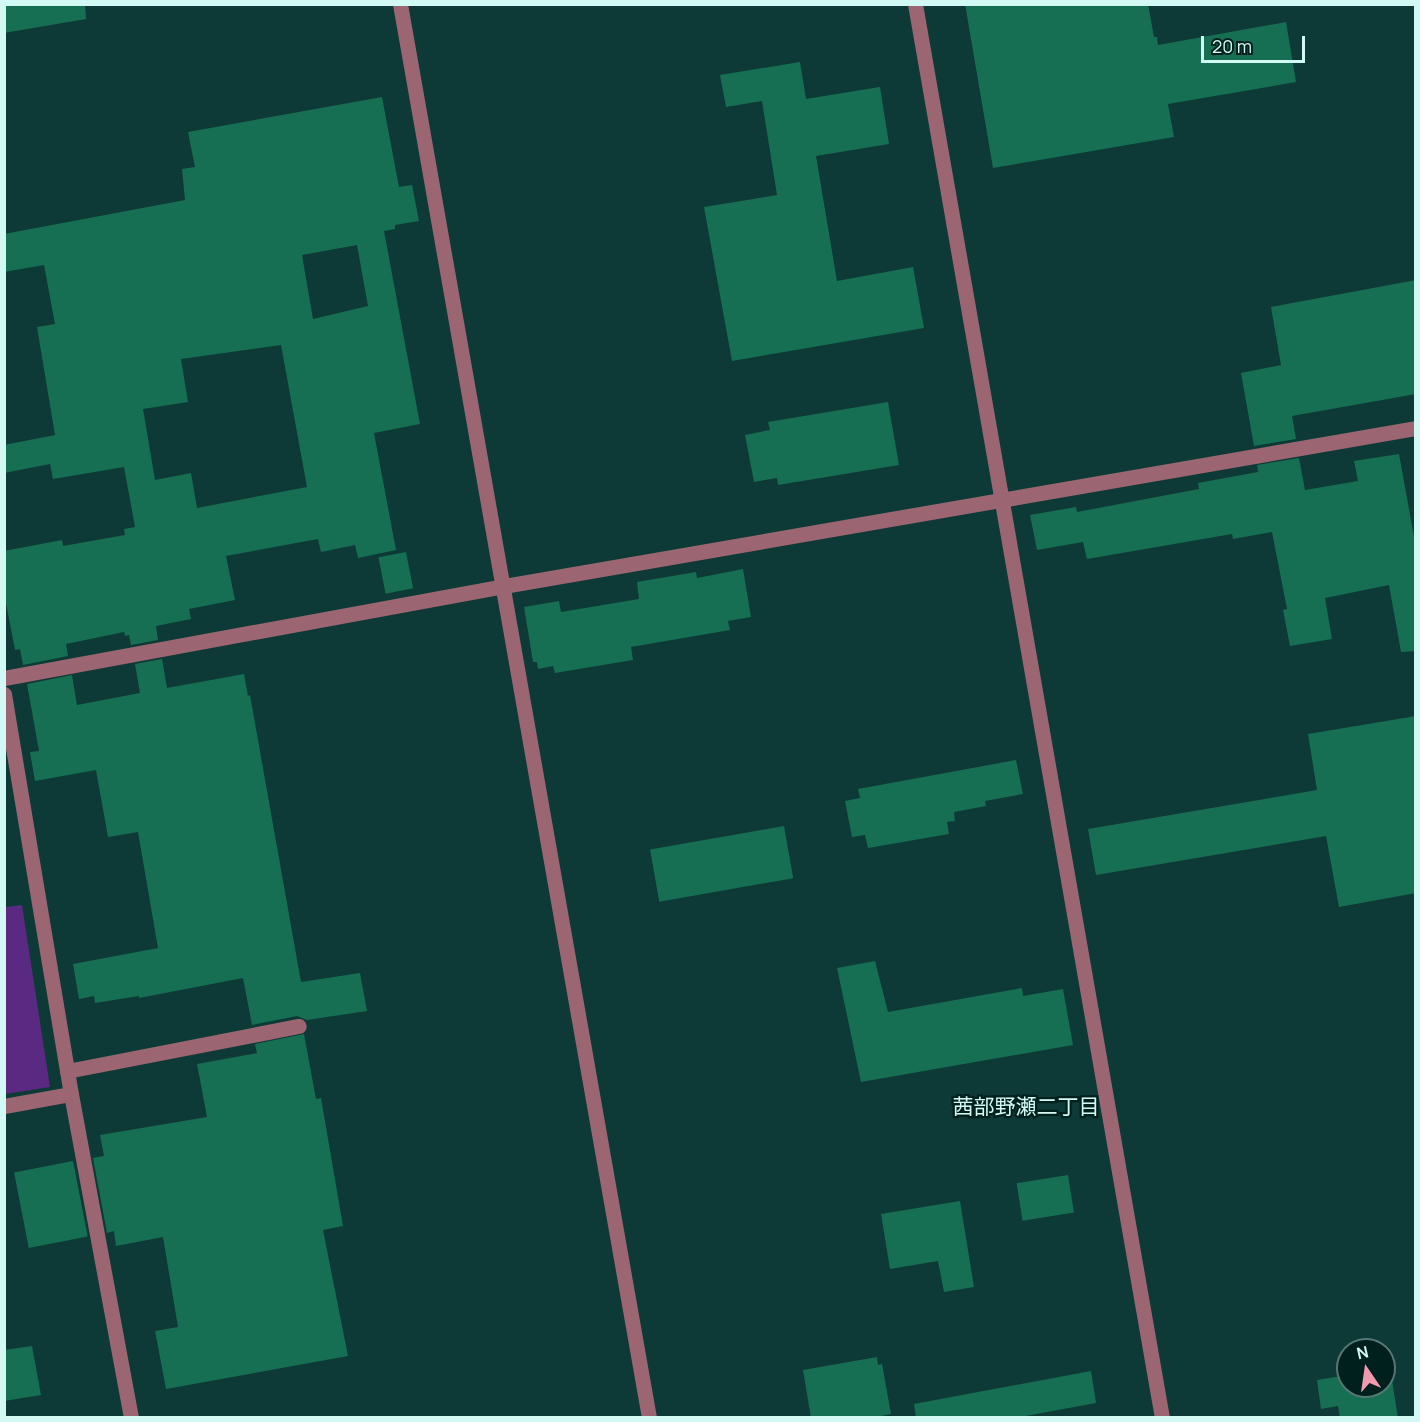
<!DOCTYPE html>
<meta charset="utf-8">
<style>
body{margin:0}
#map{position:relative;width:1420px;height:1422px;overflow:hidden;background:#0d3a36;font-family:Manrope,"Noto Sans JP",sans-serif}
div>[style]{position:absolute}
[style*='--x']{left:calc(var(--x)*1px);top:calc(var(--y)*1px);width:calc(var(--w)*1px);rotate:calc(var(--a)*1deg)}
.green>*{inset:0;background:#5a2981}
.building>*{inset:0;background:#166f52;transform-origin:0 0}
.minor>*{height:15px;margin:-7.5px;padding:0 7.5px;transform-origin:7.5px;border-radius:7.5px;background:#9b6671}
span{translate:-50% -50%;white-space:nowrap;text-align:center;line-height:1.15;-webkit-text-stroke:4.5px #00201d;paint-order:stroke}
.neighbourhood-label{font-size:21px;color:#d2f9f3}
.frame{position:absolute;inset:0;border:6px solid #d2f9f3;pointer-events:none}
.north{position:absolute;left:1336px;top:1338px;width:60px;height:60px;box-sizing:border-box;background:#00201d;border:2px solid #547773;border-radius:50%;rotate:347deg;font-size:16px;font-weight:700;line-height:24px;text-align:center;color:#d2f9f3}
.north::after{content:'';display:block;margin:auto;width:21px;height:27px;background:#f29aad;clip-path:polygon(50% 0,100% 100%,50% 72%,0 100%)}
.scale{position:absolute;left:1201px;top:36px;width:104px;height:27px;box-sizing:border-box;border:3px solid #d2f9f3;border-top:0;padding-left:8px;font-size:18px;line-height:21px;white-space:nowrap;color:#d2f9f3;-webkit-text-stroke:4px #00201d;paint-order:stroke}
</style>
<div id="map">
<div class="green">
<i style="clip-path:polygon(22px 905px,50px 1087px,5px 1094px,5px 907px)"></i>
</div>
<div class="building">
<i style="clip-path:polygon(4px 4px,85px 4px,86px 19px,4px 33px)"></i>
<i style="clip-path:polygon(965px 4px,1148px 4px,1154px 37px,1157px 37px,1158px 45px,1286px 22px,1296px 82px,1168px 104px,1174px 137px,993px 168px)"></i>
<i style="clip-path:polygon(800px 62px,806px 99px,880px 87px,889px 144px,816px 156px,837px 281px,913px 267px,924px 328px,732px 361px,704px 207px,777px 195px,762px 101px,726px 107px,720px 75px)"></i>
<i style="clip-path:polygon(evenodd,382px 97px,399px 187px,412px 185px,419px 221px,395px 225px,395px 229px,384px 231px,420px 424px,374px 433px,396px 550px,358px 558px,355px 545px,321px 552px,318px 539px,226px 556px,235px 600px,189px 609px,191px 619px,156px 626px,158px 640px,131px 645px,129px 635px,125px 636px,124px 632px,66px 644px,68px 656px,23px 665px,20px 649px,15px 650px,4px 593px,4px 551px,62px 540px,63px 546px,125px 535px,124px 529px,135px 527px,124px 467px,53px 479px,50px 464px,4px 473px,4px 445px,55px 435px,37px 327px,55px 324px,44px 265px,4px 272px,4px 234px,185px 200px,182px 169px,195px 167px,188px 132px,382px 97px,357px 245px,368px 306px,313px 319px,302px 255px,357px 245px,382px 97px,281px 345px,307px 487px,197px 508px,191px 473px,155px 480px,143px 409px,188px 402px,181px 359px,281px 345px)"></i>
<i style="clip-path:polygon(1416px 280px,1416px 394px,1292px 416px,1296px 439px,1254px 446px,1241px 373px,1281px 365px,1271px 307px)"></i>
<i style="clip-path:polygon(888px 402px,899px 465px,778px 485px,777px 478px,754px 482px,745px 435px,770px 430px,768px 422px)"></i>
<i style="clip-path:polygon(1399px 454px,1416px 548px,1416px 651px,1401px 652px,1389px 585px,1325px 598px,1332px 639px,1290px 646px,1283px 610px,1287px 609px,1272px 532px,1233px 539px,1232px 534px,1087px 559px,1083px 542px,1037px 550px,1030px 515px,1076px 507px,1077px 512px,1199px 489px,1198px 483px,1258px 472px,1257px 465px,1299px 458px,1305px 490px,1358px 481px,1354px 461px)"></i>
<i style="left:406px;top:552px;width:37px;height:28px;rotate:79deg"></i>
<i style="clip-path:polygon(743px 569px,751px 617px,728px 621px,730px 630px,631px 647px,633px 660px,555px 673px,553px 666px,538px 669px,537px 662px,533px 662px,524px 607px,559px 601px,561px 612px,639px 599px,637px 582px,696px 572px,697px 578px)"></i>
<i style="clip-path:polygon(162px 659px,167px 688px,244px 674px,248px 696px,250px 695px,301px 982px,360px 973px,367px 1011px,307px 1020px,297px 1016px,252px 1025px,243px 978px,139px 998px,139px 996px,95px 1003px,94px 996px,79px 999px,73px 964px,158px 948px,138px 832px,108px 837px,96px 770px,35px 781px,30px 752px,39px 751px,27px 684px,72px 675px,77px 705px,140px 693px,135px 664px)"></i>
<i style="clip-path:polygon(1416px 716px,1416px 893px,1339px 907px,1326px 836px,1096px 875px,1088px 829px,1317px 790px,1308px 734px)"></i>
<i style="clip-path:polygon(1016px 760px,1023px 794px,985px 801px,986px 806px,954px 812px,955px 821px,947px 822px,949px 834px,868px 848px,865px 835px,852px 837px,845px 801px,860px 798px,858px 789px)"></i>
<i style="left:784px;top:826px;width:53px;height:136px;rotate:80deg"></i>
<i style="clip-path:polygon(875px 961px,888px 1012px,1022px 988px,1023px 996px,1063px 989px,1073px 1045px,861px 1082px,837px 968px)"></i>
<i style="clip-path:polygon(304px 1034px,316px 1099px,321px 1098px,343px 1226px,323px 1230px,348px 1356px,166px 1389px,155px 1331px,178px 1327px,163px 1237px,116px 1246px,114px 1231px,107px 1233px,93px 1158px,104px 1156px,100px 1135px,207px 1117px,197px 1064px,257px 1053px,255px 1044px)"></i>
<i style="left:73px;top:1161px;width:77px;height:60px;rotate:79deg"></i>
<i style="left:1068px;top:1175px;width:38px;height:52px;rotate:81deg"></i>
<i style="clip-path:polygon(960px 1201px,974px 1287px,944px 1292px,938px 1261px,890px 1269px,881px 1214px)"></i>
<i style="clip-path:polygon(32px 1346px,41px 1395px,4px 1401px,4px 1350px)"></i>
<i style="clip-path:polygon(877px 1357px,878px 1365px,882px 1364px,891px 1414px,872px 1418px,811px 1418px,803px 1370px)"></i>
<i style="clip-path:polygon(1390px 1368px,1398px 1418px,1340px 1418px,1338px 1406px,1321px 1409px,1317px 1380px,1348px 1375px,1348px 1386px,1384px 1386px,1384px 1369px)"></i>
<i style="clip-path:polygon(1091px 1371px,1096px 1403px,1014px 1418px,916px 1418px,914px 1404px)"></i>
</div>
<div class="minor">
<i style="--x:400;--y:4;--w:1436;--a:80.01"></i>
<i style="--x:915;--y:4;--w:1435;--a:80.09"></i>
<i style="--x:4;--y:678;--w:508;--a:-10.43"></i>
<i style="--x:504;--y:586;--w:926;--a:-9.83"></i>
<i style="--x:4;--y:694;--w:406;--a:80.5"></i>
<i style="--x:71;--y:1094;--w:330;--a:79.5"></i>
<i style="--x:67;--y:1071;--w:236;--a:-11"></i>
<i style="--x:4;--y:1106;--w:68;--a:-10.2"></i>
</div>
<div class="neighbourhood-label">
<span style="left:1026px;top:1106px">茜部野瀬二丁目</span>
</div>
<div class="frame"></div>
<div class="north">N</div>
<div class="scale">20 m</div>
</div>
